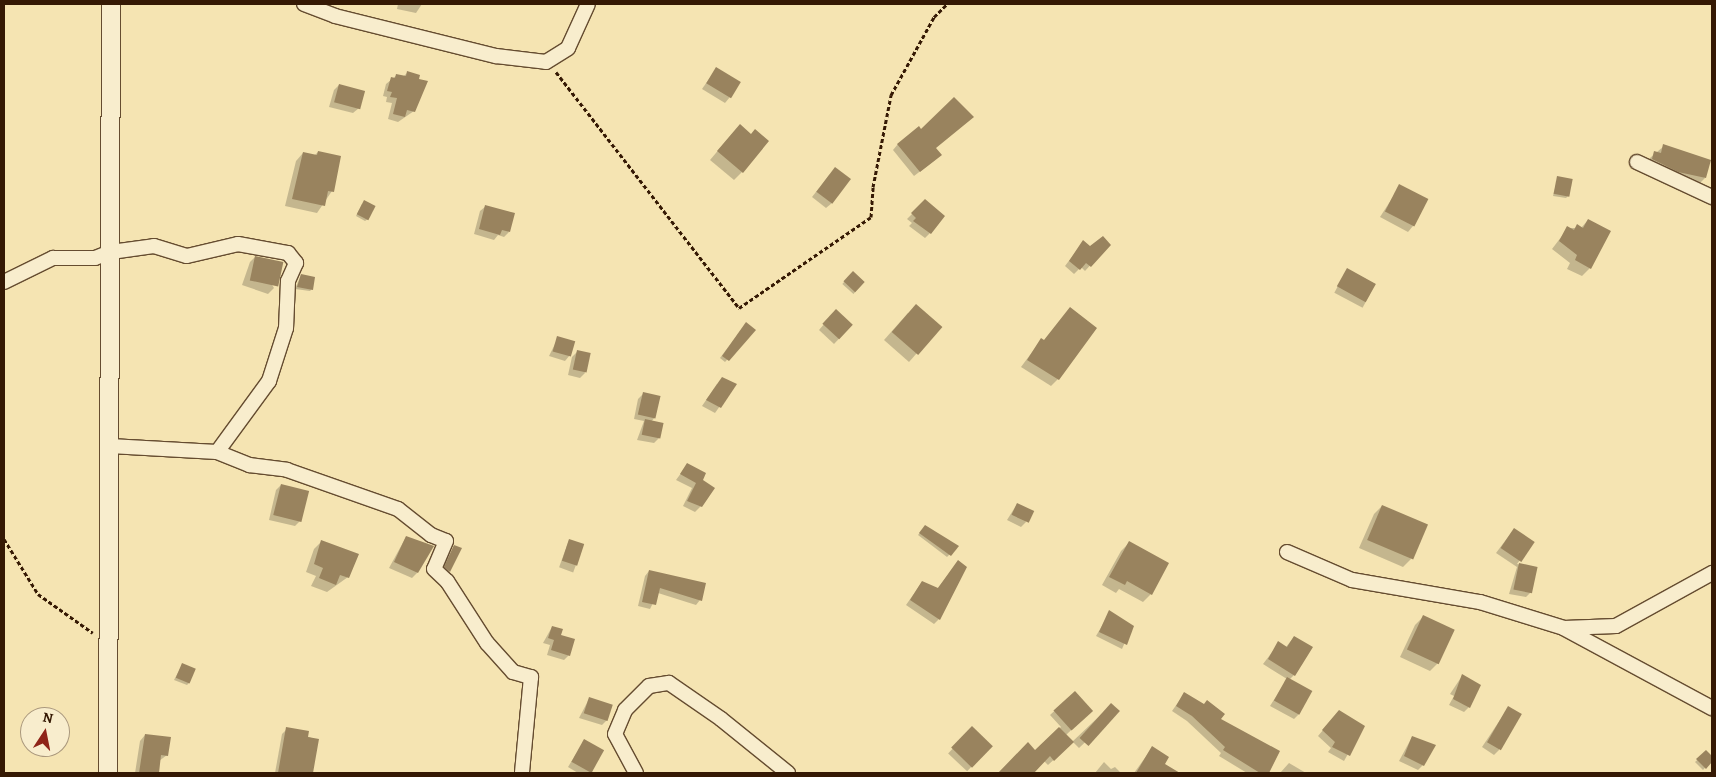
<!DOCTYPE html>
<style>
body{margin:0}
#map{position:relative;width:1716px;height:777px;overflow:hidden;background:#f5e4b2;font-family:Alegreya,serif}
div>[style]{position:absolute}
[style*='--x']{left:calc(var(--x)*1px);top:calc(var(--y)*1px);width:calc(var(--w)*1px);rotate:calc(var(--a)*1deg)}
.shadow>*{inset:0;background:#0003;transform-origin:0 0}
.building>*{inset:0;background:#99835e;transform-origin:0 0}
.path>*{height:3px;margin-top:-1.5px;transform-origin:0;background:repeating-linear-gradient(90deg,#351904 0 4px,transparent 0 6.5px)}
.roads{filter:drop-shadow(1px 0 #654c30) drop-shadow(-1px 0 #654c30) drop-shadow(0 1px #654c30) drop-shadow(0 -1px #654c30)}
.minor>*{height:14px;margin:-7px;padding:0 7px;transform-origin:7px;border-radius:7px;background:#f8edcd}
.tertiary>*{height:18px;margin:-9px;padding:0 9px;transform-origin:9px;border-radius:9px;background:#f8edcd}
span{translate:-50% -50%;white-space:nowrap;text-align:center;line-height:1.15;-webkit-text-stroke:5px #f8edcd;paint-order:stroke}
.frame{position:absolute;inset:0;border:5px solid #351904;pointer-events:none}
.north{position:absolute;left:20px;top:707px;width:50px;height:50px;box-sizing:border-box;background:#f8edcd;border:1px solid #aa987d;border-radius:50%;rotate:11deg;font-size:14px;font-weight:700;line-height:20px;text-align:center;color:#351904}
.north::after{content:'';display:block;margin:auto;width:18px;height:22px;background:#8f2418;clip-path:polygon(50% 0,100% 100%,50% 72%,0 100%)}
</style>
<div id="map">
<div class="shadow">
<i style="clip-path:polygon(398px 4px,422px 4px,416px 13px,397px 9px)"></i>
<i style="clip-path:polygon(716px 69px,730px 97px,725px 103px,702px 89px)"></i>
<i style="clip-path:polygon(407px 73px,414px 111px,398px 122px,388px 119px,392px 103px,386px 102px,387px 97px,383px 96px,386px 84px,397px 75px,403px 77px)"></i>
<i style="clip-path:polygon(339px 85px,359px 108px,353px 113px,329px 107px,334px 90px)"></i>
<i style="clip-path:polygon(732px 134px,742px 172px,734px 180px,710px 160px)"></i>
<i style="clip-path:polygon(898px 144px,935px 149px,935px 160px,914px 176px,893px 150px)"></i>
<i style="clip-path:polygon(1664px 146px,1705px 178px,1700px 183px,1673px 176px,1648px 165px,1650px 158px)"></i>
<i style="clip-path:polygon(318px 152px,332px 191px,317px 213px,285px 206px,296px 161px,303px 153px,314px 156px)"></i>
<i style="clip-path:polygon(830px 174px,832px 203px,826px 208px,812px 197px)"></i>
<i style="clip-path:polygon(1558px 177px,1568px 196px,1566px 198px,1553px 196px)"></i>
<i style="clip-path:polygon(1400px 186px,1413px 226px,1408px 232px,1380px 217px)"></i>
<i style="clip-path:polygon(925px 201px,930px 233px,925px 238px,909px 226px,912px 223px,907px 219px)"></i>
<i style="clip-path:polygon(362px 204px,368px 219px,365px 221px,356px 216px)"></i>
<i style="clip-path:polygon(486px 206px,509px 232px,504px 237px,498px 235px,494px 240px,474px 234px,480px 211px)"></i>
<i style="clip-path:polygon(1588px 220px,1590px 268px,1582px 276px,1567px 269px,1570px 263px,1552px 249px,1568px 228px,1581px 228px)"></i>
<i style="clip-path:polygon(1083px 242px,1090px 247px,1109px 245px,1085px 271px,1081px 267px,1074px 274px,1065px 266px)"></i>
<i style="clip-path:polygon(255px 257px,274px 288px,268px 294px,242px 285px,250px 262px)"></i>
<i style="left:1347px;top:269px;width:32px;height:27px;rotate:28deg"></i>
<i style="left:853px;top:272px;width:15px;height:16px;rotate:42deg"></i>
<i style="clip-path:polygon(301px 275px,312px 289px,310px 291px,295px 289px)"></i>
<i style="clip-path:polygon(908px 313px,940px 327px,909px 362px,884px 340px)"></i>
<i style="clip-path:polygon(831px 316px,852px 325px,834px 344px,819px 330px)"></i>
<i style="clip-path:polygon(744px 326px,754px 330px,725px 362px,720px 358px)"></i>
<i style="clip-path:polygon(558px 338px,570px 355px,565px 361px,549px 356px)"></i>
<i style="clip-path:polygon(1041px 340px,1058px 379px,1051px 386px,1021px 367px)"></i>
<i style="clip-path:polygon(577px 352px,585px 373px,580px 378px,568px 375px,572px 357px)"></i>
<i style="clip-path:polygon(717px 384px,735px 385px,715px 413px,702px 406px)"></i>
<i style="clip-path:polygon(643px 394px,655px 417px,651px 422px,659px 438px,654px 443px,637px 440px,644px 421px,634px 419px,638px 399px)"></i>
<i style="clip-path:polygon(687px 465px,701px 481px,701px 506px,695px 512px,683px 506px,692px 488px,676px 480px)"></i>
<i style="clip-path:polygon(281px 485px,300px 521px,295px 526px,269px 520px,276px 490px)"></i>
<i style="clip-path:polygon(1017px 504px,1026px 522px,1021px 527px,1007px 520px)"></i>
<i style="clip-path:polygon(1382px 506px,1411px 559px,1403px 567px,1359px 548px,1374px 514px)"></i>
<i style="clip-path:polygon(923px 529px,957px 547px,947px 557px,918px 535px)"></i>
<i style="clip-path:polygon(1514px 529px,1533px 542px,1517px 564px,1536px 568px,1531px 592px,1526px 597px,1509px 594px,1517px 567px,1496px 553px)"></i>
<i style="clip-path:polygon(406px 537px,417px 573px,412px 578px,389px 568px)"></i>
<i style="left:569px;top:540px;width:15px;height:29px;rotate:20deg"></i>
<i style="clip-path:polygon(322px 541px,348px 577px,327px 592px,311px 586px,316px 576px,306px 572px,314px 549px)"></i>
<i style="clip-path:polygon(1129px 543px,1151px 594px,1143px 602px,1119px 589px,1116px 593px,1102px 585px,1121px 551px)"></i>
<i style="clip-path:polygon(454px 546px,449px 571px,444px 576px,440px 572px)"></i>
<i style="clip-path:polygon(958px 562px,939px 619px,934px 624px,906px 605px,922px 582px,937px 589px)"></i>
<i style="clip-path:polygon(649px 571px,700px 600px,696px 605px,658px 593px,650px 609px,638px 606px,645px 576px)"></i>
<i style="clip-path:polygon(1110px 612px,1132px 626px,1122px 649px,1096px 636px)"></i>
<i style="clip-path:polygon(1423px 617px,1438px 663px,1430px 671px,1400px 657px,1415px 625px)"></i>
<i style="clip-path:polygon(552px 627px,569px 655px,564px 660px,547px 655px,550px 645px,543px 643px)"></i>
<i style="clip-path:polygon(1294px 637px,1294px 675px,1289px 680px,1299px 714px,1294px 719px,1270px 706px,1287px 679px,1263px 664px,1279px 643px,1286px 647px)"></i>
<i style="clip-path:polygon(182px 665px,189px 683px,187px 685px,174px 680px)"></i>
<i style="clip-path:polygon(1462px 676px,1469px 707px,1464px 712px,1449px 705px,1454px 696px,1450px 694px)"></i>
<i style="clip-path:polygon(1075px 692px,1091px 711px,1066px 735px,1072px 742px,1111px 705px,1118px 711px,1079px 748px,1073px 742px,1048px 765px,1044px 761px,1032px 773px,1002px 773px,1023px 749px,1035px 752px,1061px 727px,1050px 715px)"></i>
<i style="clip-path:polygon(1184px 694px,1220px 720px,1279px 752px,1267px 773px,1247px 773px,1219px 756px,1221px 753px,1187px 721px,1172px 711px)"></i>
<i style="clip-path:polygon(589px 699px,607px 720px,602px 725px,579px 718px)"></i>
<i style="clip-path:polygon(1508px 708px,1499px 750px,1494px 755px,1482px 747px)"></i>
<i style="clip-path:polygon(1334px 717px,1363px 727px,1344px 761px,1328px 752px,1331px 748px,1318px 736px)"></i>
<i style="left:972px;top:728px;width:26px;height:35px;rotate:43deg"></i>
<i style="clip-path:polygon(287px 729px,317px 740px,308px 773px,275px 773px,282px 734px)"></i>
<i style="clip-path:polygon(145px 735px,167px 755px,159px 761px,158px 773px,135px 773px,140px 741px)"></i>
<i style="clip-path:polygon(1412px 737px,1423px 765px,1418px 770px,1399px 761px)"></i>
<i style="clip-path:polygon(584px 741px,591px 772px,578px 773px,568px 767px)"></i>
<i style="clip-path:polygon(1152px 748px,1163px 764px,1178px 773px,1134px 773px)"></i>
<i style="clip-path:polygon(1706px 752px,1712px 760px,1703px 770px,1695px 762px)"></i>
<i style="clip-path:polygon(1104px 762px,1111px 769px,1115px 767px,1121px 773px,1095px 773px)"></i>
<i style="clip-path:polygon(1289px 763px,1306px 773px,1280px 773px)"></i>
</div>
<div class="building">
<i style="left:716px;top:67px;width:29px;height:19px;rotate:31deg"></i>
<i style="clip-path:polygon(407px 71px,420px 75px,419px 79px,428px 81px,415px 112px,407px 110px,405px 117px,393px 114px,397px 98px,390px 97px,392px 92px,387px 91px,391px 77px,395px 78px,396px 74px,406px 76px)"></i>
<i style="left:339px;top:84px;width:27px;height:19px;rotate:15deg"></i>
<i style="clip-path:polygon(954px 97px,974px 117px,936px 148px,942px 155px,920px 172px,897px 144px,919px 126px,921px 129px)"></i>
<i style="clip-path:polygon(740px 124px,751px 134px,755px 129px,769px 141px,743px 173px,717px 151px)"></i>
<i style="clip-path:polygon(1663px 144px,1711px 160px,1706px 178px,1678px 172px,1652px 159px,1654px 151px,1661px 153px)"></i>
<i style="clip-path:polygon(318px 151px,341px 156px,334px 192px,328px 191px,325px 206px,292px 199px,303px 152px,317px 155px)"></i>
<i style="left:835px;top:167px;width:20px;height:31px;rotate:37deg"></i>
<i style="left:1557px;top:176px;width:16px;height:18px;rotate:11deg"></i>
<i style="left:1399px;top:184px;width:33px;height:31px;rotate:27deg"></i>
<i style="clip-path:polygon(925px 199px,945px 216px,931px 234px,913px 221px,916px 218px,911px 213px)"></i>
<i style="left:364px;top:200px;width:13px;height:16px;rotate:27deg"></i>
<i style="clip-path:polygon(485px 205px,515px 213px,510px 232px,502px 230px,500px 235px,479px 229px)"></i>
<i style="clip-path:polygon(1588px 219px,1611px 231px,1591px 269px,1575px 260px,1577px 255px,1559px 241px,1567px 226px,1574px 230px,1577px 224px,1583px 228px)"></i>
<i style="clip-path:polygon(1103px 236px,1111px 245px,1091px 267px,1086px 263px,1080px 270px,1069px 261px,1083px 240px,1090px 246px)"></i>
<i style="left:255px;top:256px;width:29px;height:25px;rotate:12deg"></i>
<i style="left:1347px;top:268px;width:33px;height:21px;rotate:29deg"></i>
<i style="left:853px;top:271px;width:16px;height:14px;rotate:43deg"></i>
<i style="clip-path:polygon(301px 274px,315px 277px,313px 290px,297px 287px)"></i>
<i style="left:916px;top:304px;width:35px;height:37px;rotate:41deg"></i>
<i style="clip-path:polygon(1070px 307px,1097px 328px,1059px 380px,1027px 360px,1041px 338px,1044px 340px)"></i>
<i style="left:836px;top:309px;width:23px;height:20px;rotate:43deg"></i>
<i style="clip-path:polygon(746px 322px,756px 330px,729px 361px,722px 356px)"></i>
<i style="left:557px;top:336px;width:19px;height:16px;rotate:16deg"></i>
<i style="left:577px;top:350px;width:14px;height:20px;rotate:12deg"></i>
<i style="clip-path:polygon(722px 377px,737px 384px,721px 408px,706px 400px)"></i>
<i style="left:643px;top:392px;width:18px;height:23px;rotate:13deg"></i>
<i style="left:645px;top:419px;width:19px;height:16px;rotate:12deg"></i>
<i style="clip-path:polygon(687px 463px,706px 473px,703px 480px,715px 488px,702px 507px,687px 501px,696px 483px,680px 474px)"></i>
<i style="left:281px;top:484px;width:29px;height:32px;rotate:14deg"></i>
<i style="left:1017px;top:503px;width:19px;height:13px;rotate:25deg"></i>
<i style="left:1382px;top:505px;width:50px;height:38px;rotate:23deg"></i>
<i style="clip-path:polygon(925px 525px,959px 546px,951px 556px,919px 533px)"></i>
<i style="left:1514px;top:528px;width:25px;height:24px;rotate:34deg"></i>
<i style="clip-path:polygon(406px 536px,434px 546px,418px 573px,394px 562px)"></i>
<i style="left:569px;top:539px;width:16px;height:23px;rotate:18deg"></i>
<i style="clip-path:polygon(321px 540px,359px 554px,349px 578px,340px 575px,336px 585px,319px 578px,323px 568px,314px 564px)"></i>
<i style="clip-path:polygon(1129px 541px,1169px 563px,1152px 595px,1127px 581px,1125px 585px,1109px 577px)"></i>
<i style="clip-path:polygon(454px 545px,462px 548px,450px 572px,444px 567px)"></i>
<i style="clip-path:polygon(958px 560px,967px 567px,940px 620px,910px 600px,922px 581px,938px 588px)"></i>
<i style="left:1519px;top:563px;width:19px;height:27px;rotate:12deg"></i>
<i style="clip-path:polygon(649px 570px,706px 583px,702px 601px,660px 588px,656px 605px,642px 602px)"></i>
<i style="clip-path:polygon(1109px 610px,1134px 626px,1127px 645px,1099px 632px)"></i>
<i style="left:1423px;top:615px;width:35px;height:38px;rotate:25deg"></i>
<i style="clip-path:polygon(552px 626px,563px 629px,561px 635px,575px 639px,570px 656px,551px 650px,554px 640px,548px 638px)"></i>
<i style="clip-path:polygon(1294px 636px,1313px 647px,1295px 676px,1268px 659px,1278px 641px,1287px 647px)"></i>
<i style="left:182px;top:663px;width:15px;height:16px;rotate:23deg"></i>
<i style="clip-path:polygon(1462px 674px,1481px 685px,1470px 708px,1453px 699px)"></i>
<i style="left:1287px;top:677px;width:29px;height:27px;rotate:29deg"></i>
<i style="left:1075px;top:691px;width:27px;height:29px;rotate:48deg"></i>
<i style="clip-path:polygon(1184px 692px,1204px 704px,1207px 700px,1225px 714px,1221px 719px,1280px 751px,1269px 773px,1260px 773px,1223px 750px,1225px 747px,1192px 716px,1176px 706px)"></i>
<i style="left:589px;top:697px;width:25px;height:17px;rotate:18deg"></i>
<i style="left:1111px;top:703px;width:12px;height:47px;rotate:42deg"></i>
<i style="left:1508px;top:706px;width:16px;height:42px;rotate:30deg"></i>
<i style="clip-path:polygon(1339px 710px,1365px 726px,1350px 756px,1332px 747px,1335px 742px,1322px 730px)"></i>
<i style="left:972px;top:726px;width:29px;height:30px;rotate:44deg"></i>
<i style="clip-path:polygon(286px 727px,309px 731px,308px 737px,319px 739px,313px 773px,278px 773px)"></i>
<i style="clip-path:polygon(1059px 727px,1074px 742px,1054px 761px,1050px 756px,1034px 773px,998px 773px,1028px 742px,1035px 750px)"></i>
<i style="clip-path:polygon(145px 734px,171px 737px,168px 756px,161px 755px,159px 773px,139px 773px)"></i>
<i style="clip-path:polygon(1412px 736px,1436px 745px,1424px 766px,1404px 756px)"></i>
<i style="left:584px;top:739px;width:23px;height:26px;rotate:29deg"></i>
<i style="clip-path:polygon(1152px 746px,1169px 757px,1165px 764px,1180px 773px,1136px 773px)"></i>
<i style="clip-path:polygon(1706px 750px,1712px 756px,1712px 762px,1706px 769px,1696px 759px)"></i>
</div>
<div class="path">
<i style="--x:556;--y:72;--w:299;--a:52.2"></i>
<i style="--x:739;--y:308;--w:160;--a:-34.6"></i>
<i style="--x:871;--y:217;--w:30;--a:-86"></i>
<i style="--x:873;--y:187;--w:94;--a:-78.9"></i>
<i style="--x:891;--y:95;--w:89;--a:-61.1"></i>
<i style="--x:934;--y:17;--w:18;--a:-45"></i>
<i style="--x:4;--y:539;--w:65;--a:58.3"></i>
<i style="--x:38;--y:594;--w:67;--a:35.3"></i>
</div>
<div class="roads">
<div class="minor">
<i style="--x:304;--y:4;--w:33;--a:21"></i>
<i style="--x:335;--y:16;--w:166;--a:14"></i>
<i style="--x:496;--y:56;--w:50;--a:6.8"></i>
<i style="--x:546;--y:62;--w:26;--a:-32"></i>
<i style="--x:568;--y:48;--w:48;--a:-65.6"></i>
<i style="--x:1637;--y:162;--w:83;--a:25"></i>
<i style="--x:4;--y:282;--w:55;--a:-26.1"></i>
<i style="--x:53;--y:258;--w:42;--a:0"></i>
<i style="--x:95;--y:258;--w:17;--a:-21"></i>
<i style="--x:111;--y:252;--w:43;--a:-7.9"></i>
<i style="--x:154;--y:246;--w:34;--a:17"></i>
<i style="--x:187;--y:256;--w:52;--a:-13.2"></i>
<i style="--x:238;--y:244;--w:51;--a:10.2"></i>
<i style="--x:288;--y:253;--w:13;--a:51"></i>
<i style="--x:296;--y:263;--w:20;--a:114"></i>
<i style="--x:288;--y:281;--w:47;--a:92.4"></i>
<i style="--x:286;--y:328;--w:56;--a:107.8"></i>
<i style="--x:269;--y:381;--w:88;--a:126.2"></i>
<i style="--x:110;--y:446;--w:107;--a:3.2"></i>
<i style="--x:217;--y:452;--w:35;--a:22"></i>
<i style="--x:249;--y:465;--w:38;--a:7"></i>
<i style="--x:287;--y:470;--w:118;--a:19.4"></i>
<i style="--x:398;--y:509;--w:42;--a:38.2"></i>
<i style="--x:431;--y:535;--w:16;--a:22"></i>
<i style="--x:446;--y:541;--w:30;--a:113"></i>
<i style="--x:434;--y:569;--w:18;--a:43"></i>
<i style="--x:447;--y:581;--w:74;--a:57.2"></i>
<i style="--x:487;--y:643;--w:39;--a:48"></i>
<i style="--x:513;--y:672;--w:19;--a:16"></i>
<i style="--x:531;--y:677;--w:96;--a:95.4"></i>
<i style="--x:1287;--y:552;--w:71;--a:23.3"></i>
<i style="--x:1352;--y:580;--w:130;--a:9.8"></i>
<i style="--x:1480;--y:602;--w:88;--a:17.2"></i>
<i style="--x:1564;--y:628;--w:52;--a:-2.2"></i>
<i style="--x:1616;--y:626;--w:110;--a:-28.9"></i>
<i style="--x:1565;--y:629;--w:167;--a:28.3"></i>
<i style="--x:636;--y:773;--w:44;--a:-118.3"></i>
<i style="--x:615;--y:734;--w:26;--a:-67"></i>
<i style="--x:625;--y:710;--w:34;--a:-45"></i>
<i style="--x:649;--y:686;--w:20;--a:-9"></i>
<i style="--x:669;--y:683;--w:63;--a:34.7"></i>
<i style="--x:721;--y:719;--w:86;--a:38.9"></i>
</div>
<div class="tertiary">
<i style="--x:108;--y:773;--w:769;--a:-89.78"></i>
</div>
</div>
<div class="frame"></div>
<div class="north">N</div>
</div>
